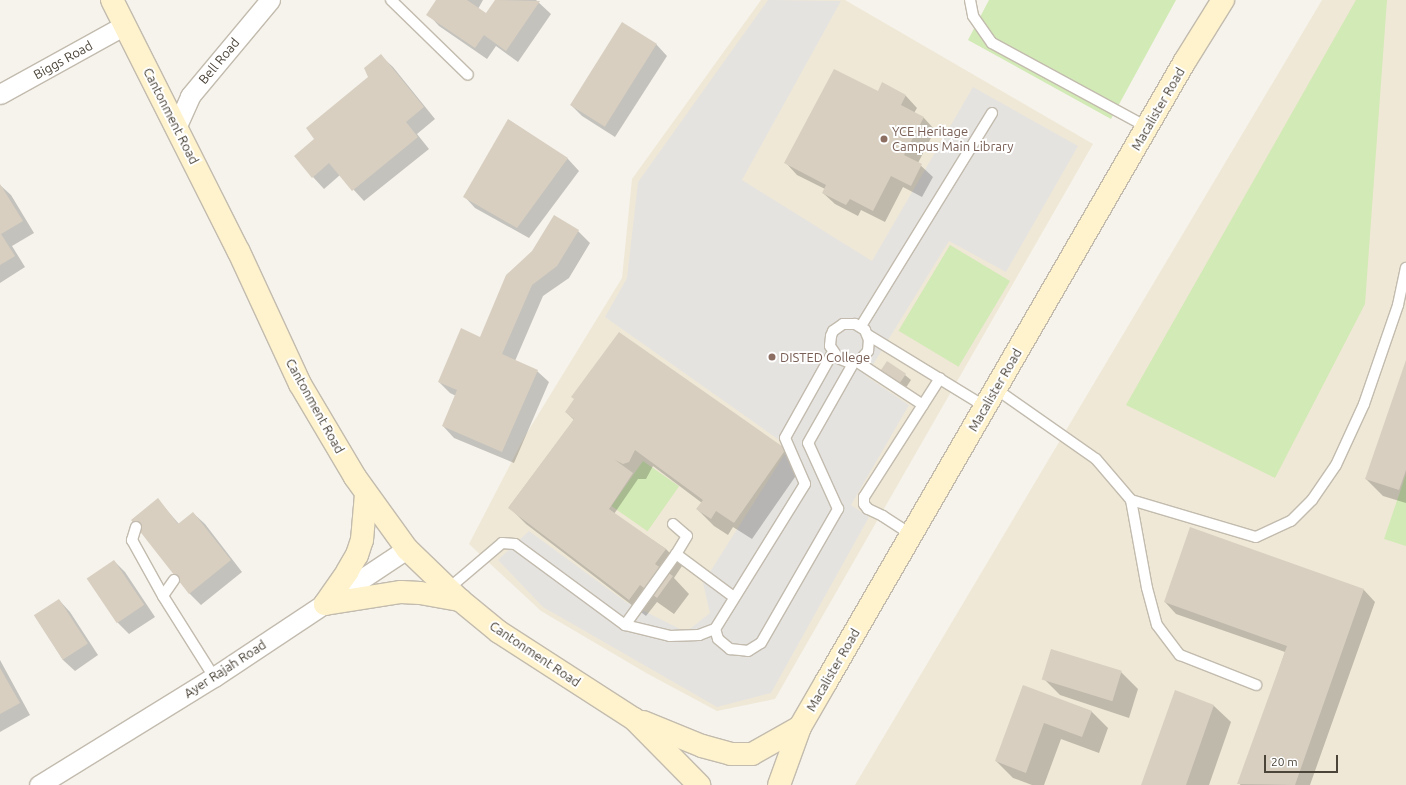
<!DOCTYPE html>
<style>
body{margin:0}
#map{position:relative;width:1406px;height:785px;overflow:hidden;background:#f6f3ec;font-family:Ubuntu,sans-serif}
div>[style]{position:absolute}
[style*='--x']{left:calc(var(--x)*1px);top:calc(var(--y)*1px);width:calc(var(--w)*1px);rotate:calc(var(--a)*1deg)}
.education>*{inset:0;background:#efe8d6}
.green>*{inset:0;background:#d2eab5;transform-origin:0 0}
.parking>*{inset:0;background:#e5e3e0}
.shadow>*{inset:0;background:#0003}
.building>*{inset:0;background:#d8cfc1;transform-origin:0 0}
.roads{filter:drop-shadow(1px 0 #c2bbae) drop-shadow(-1px 0 #c2bbae) drop-shadow(0 1px #c2bbae) drop-shadow(0 -1px #c2bbae)}
.service>*{height:10px;margin:-5px;padding:0 5px;transform-origin:5px;border-radius:5px;background:#fff}
.minor>*{height:19px;margin:-9.5px;padding:0 9.5px;transform-origin:9.5px;border-radius:9.5px;background:#fff}
.secondary>*{height:22px;margin:-11px;padding:0 11px;transform-origin:11px;border-radius:11px;background:#fff3cd}
.dots>*{width:11px;height:11px;translate:-50% -50%;box-sizing:border-box;border:2px solid #fff;border-radius:50%}
span{translate:-50% -50%;white-space:nowrap;text-align:center;line-height:1.15;-webkit-text-stroke:4px #fff;paint-order:stroke}
.street-label{font-size:13px;color:#4b4439}
.education-label{font-size:13px;color:#785e54}
.left{translate:0 -50%;text-align:left}
.scale{position:absolute;left:1264px;top:755px;width:74px;height:18px;box-sizing:border-box;border:2px solid #4b4439;border-top:0;padding-left:5px;font-size:12px;line-height:14px;white-space:nowrap;color:#4b4439;-webkit-text-stroke:3px #fff;paint-order:stroke}
</style>
<div id="map">
<div class="education">
<i style="clip-path:polygon(761px 0,845px 0,1093px 144px,775px 699px,717px 711px,648px 674px,541px 611px,469px 544px,525px 436px,622px 278px,632px 179px)"></i>
<i style="clip-path:polygon(1322px 0,1406px 0,1406px 785px,855px 785px)"></i>
</div>
<div class="green">
<i style="clip-path:polygon(989px 0,1176px 0,1111px 119px,968px 40px)"></i>
<i style="clip-path:polygon(1356px 0,1387px 0,1365px 304px,1275px 478px,1126px 405px)"></i>
<i style="left:950px;top:245px;width:70px;height:100px;rotate:31deg"></i>
<i style="left:643px;top:461px;width:44px;height:55px;rotate:35deg"></i>
<i style="clip-path:polygon(1406px 474px,1406px 546px,1384px 539px)"></i>
</div>
<div class="parking">
<i style="clip-path:polygon(768px 0,841px 1px,742px 180px,872px 261px,973px 87px,1078px 146px,1006px 272px,949px 241px,866px 376px,909px 405px,851px 505px,869px 517px,771px 693px,717px 707px,543px 607px,498px 560px,529px 531px,626px 602px,686px 632px,710px 613px,703px 583px,789px 447px,605px 317px,627px 278px,638px 182px)"></i>
</div>
<div class="shadow">
<i style="clip-path:polygon(438px 0,483px 0,478px 9px,486px 14px,496px 0,536px 0,551px 14px,518px 62px,496px 46px,487px 59px,439px 26px,428px 14px)"></i>
<i style="clip-path:polygon(656px 44px,667px 56px,615px 137px,582px 116px,571px 105px)"></i>
<i style="clip-path:polygon(381px 56px,393px 67px,435px 119px,417px 134px,429px 149px,364px 201px,340px 175px,324px 189px,313px 177px,316px 139px,369px 78px)"></i>
<i style="clip-path:polygon(883px 84px,906px 96px,917px 108px,914px 113px,924px 118px,935px 130px,918px 163px,933px 177px,922px 197px,903px 187px,885px 222px,861px 210px,858px 216px,835px 204px,823px 193px,825px 189px,797px 175px,786px 163px,878px 93px)"></i>
<i style="clip-path:polygon(509px 120px,568px 159px,579px 171px,529px 238px,475px 208px,464px 196px)"></i>
<i style="clip-path:polygon(0 185px,11px 195px,34px 233px,12px 246px,25px 267px,0 283px)"></i>
<i style="clip-path:polygon(578px 231px,590px 243px,569px 278px,543px 296px,515px 361px,537px 371px,549px 382px,514px 463px,454px 438px,443px 426px,456px 396px,450px 393px,439px 382px)"></i>
<i style="clip-path:polygon(1406px 363px,1406px 503px,1383px 496px,1366px 479px)"></i>
<i style="clip-path:polygon(905px 375px,911px 380px,905px 389px,887px 377px)"></i>
<i style="clip-path:polygon(566px 412px,785px 450px,802px 467px,752px 539px,733px 527px,728px 535px,714px 526px,697px 509px,702px 503px,653px 466px,646px 479px,638px 479px,614px 514px,666px 549px,682px 566px,674px 578px,689px 594px,674px 614px,657px 602px,646px 616px,526px 524px,509px 507px,574px 420px)"></i>
<i style="clip-path:polygon(158px 500px,179px 524px,193px 513px,205px 524px,242px 572px,201px 605px,189px 593px)"></i>
<i style="clip-path:polygon(114px 561px,125px 572px,155px 617px,129px 634px,118px 623px)"></i>
<i style="clip-path:polygon(1364px 590px,1375px 602px,1310px 785px,1240px 785px,1285px 652px,1176px 614px,1165px 602px)"></i>
<i style="clip-path:polygon(59px 600px,70px 612px,98px 655px,75px 671px,63px 660px,35px 616px)"></i>
<i style="clip-path:polygon(0 660px,30px 715px,0 732px)"></i>
<i style="clip-path:polygon(1121px 672px,1138px 689px,1129px 718px,1060px 695px,1043px 678px)"></i>
<i style="clip-path:polygon(1023px 686px,1091px 711px,1108px 728px,1099px 753px,1061px 739px,1044px 785px,1032px 785px,1013px 778px,996px 761px)"></i>
<i style="clip-path:polygon(1175px 692px,1214px 706px,1231px 722px,1209px 785px,1143px 785px)"></i>
</div>
<div class="building">
<i style="clip-path:polygon(436px 0,467px 0,486px 13px,495px 0,540px 1px,506px 51px,484px 35px,475px 48px,426px 15px)"></i>
<i style="left:622px;top:22px;width:41px;height:98px;rotate:32deg"></i>
<i style="clip-path:polygon(381px 54px,424px 107px,406px 122px,418px 137px,352px 191px,329px 163px,312px 178px,294px 156px,314px 139px,306px 128px,368px 77px,364px 68px)"></i>
<i style="clip-path:polygon(834px 69px,878px 91px,882px 82px,906px 95px,901px 105px,924px 117px,904px 155px,922px 164px,911px 186px,891px 176px,873px 211px,850px 199px,846px 205px,822px 193px,826px 185px,784px 163px)"></i>
<i style="clip-path:polygon(508px 119px,568px 158px,517px 228px,463px 197px)"></i>
<i style="clip-path:polygon(0 184px,23px 221px,1px 234px,15px 256px,0 265px)"></i>
<i style="clip-path:polygon(554px 215px,579px 230px,557px 266px,532px 285px,502px 354px,538px 370px,502px 452px,442px 426px,457px 390px,438px 382px,461px 328px,480px 337px,506px 275px,532px 251px)"></i>
<i style="clip-path:polygon(619px 332px,786px 449px,734px 523px,716px 511px,711px 519px,696px 509px,703px 500px,635px 450px,629px 462px,623px 464px,615px 460px,633px 473px,609px 509px,666px 549px,655px 564px,673px 576px,657px 598px,640px 585px,629px 600px,508px 508px,574px 419px,565px 412px,574px 399px,571px 397px)"></i>
<i style="clip-path:polygon(1406px 360px,1406px 470px,1399px 490px,1365px 479px)"></i>
<i style="left:887px;top:361px;width:23px;height:12px;rotate:34deg"></i>
<i style="clip-path:polygon(158px 498px,178px 524px,193px 512px,231px 560px,189px 594px,131px 520px)"></i>
<i style="clip-path:polygon(1190px 527px,1364px 589px,1295px 785px,1237px 784px,1287px 646px,1164px 602px)"></i>
<i style="left:114px;top:560px;width:54px;height:33px;rotate:56deg"></i>
<i style="left:59px;top:599px;width:53px;height:30px;rotate:57deg"></i>
<i style="left:1051px;top:649px;width:74px;height:32px;rotate:17deg"></i>
<i style="clip-path:polygon(0 668px,20px 703px,0 714px)"></i>
<i style="clip-path:polygon(1023px 685px,1092px 711px,1082px 737px,1044px 723px,1026px 773px,995px 761px)"></i>
<i style="clip-path:polygon(1175px 690px,1214px 705px,1186px 785px,1141px 785px)"></i>
</div>
<div class="roads">
<div class="service">
<i style="--x:391;--y:0;--w:107;--a:44.2"></i>
<i style="--x:970;--y:0;--w:16;--a:79"></i>
<i style="--x:973;--y:16;--w:33;--a:55"></i>
<i style="--x:992;--y:43;--w:176;--a:28.5"></i>
<i style="--x:861;--y:326;--w:250;--a:-58.4"></i>
<i style="--x:868;--y:335;--w:138;--a:31.4"></i>
<i style="--x:833;--y:352;--w:98;--a:119.2"></i>
<i style="--x:785;--y:438;--w:50;--a:66.5"></i>
<i style="--x:805;--y:484;--w:171;--a:121.8"></i>
<i style="--x:715;--y:629;--w:10;--a:73"></i>
<i style="--x:718;--y:639;--w:16;--a:40"></i>
<i style="--x:730;--y:649;--w:18;--a:6"></i>
<i style="--x:748;--y:651;--w:15;--a:-32"></i>
<i style="--x:761;--y:643;--w:155;--a:-60.1"></i>
<i style="--x:838;--y:509;--w:72;--a:-114.4"></i>
<i style="--x:808;--y:443;--w:93;--a:-60.4"></i>
<i style="--x:854;--y:362;--w:8;--a:-23"></i>
<i style="--x:861;--y:359;--w:11;--a:-49"></i>
<i style="--x:868;--y:351;--w:11;--a:-85"></i>
<i style="--x:869;--y:340;--w:11;--a:-112"></i>
<i style="--x:865;--y:330;--w:12;--a:-149"></i>
<i style="--x:855;--y:324;--w:12;--a:180"></i>
<i style="--x:843;--y:324;--w:12;--a:145"></i>
<i style="--x:833;--y:331;--w:5;--a:112"></i>
<i style="--x:831;--y:336;--w:10;--a:96"></i>
<i style="--x:830;--y:346;--w:14;--a:56"></i>
<i style="--x:838;--y:358;--w:11;--a:22"></i>
<i style="--x:848;--y:362;--w:6;--a:0"></i>
<i style="--x:856;--y:361;--w:80;--a:33.3"></i>
<i style="--x:996;--y:389;--w:122;--a:35"></i>
<i style="--x:1096;--y:459;--w:54;--a:49.5"></i>
<i style="--x:1131;--y:500;--w:89;--a:79.7"></i>
<i style="--x:1147;--y:588;--w:38;--a:75"></i>
<i style="--x:1157;--y:625;--w:38;--a:53"></i>
<i style="--x:1180;--y:655;--w:82;--a:21.5"></i>
<i style="--x:1131;--y:500;--w:130;--a:16.5"></i>
<i style="--x:1256;--y:537;--w:38;--a:-25"></i>
<i style="--x:1291;--y:521;--w:30;--a:-45"></i>
<i style="--x:1312;--y:500;--w:42;--a:-55.6"></i>
<i style="--x:1336;--y:465;--w:67;--a:-65.3"></i>
<i style="--x:1364;--y:404;--w:105;--a:-71"></i>
<i style="--x:1398;--y:305;--w:38;--a:-78"></i>
<i style="--x:673;--y:524;--w:18;--a:41"></i>
<i style="--x:687;--y:536;--w:21;--a:121"></i>
<i style="--x:676;--y:554;--w:72;--a:36.6"></i>
<i style="--x:136;--y:527;--w:14;--a:107"></i>
<i style="--x:132;--y:540;--w:64;--a:61"></i>
<i style="--x:912;--y:535;--w:35;--a:-147"></i>
<i style="--x:883;--y:516;--w:17;--a:-155"></i>
<i style="--x:868;--y:509;--w:6;--a:-129"></i>
<i style="--x:864;--y:504;--w:7;--a:-90"></i>
<i style="--x:864;--y:497;--w:141;--a:-57.4"></i>
<i style="--x:174;--y:580;--w:19;--a:125"></i>
<i style="--x:163;--y:596;--w:96;--a:57.8"></i>
<i style="--x:448;--y:589;--w:71;--a:-40.4"></i>
<i style="--x:502;--y:543;--w:13;--a:4"></i>
<i style="--x:515;--y:544;--w:137;--a:36.4"></i>
<i style="--x:625;--y:625;--w:46;--a:13.7"></i>
<i style="--x:670;--y:636;--w:29;--a:-2"></i>
<i style="--x:699;--y:635;--w:17;--a:-21"></i>
<i style="--x:625;--y:625;--w:87;--a:-54.3"></i>
</div>
<div class="minor">
<i style="--x:0;--y:94;--w:143;--a:-28.9"></i>
<i style="--x:176;--y:128;--w:35;--a:-66"></i>
<i style="--x:190;--y:96;--w:125;--a:-50.2"></i>
<i style="--x:39;--y:785;--w:206;--a:-31.7"></i>
<i style="--x:214;--y:677;--w:232;--a:-33.6"></i>
</div>
<div class="secondary">
<i style="--x:112;--y:0;--w:282;--a:63.3"></i>
<i style="--x:239;--y:252;--w:145;--a:65.2"></i>
<i style="--x:300;--y:384;--w:108;--a:59.4"></i>
<i style="--x:355;--y:477;--w:89;--a:54.2"></i>
<i style="--x:407;--y:549;--w:74;--a:43.9"></i>
<i style="--x:460;--y:600;--w:50;--a:39.4"></i>
<i style="--x:499;--y:632;--w:161;--a:32.8"></i>
<i style="--x:634;--y:719;--w:93;--a:45.4"></i>
<i style="--x:325;--y:604;--w:77;--a:-9"></i>
<i style="--x:401;--y:592;--w:19;--a:3"></i>
<i style="--x:420;--y:593;--w:41;--a:9.9"></i>
<i style="--x:325;--y:604;--w:39;--a:-55"></i>
<i style="--x:347;--y:572;--w:20;--a:-60"></i>
<i style="--x:357;--y:555;--w:16;--a:-72"></i>
<i style="--x:362;--y:540;--w:46;--a:-85"></i>
<i style="--x:643;--y:722;--w:64;--a:22.1"></i>
<i style="--x:702;--y:746;--w:30;--a:15"></i>
<i style="--x:731;--y:754;--w:21;--a:0"></i>
<i style="--x:752;--y:754;--w:55;--a:-29.4"></i>
<i style="--x:779;--y:785;--w:62;--a:-70.1"></i>
<i style="--x:800;--y:727;--w:52;--a:-60"></i>
<i style="--x:826;--y:682;--w:717;--a:-59.97"></i>
<i style="--x:1185;--y:61;--w:72;--a:-58.1"></i>
</div>
</div>
<div class="dots">
<i style="left:884px;top:139px;background:#8d6e63"></i>
<i style="left:772px;top:357px;background:#8d6e63"></i>
</div>
<div class="street-label">
<span style="left:63px;top:60px;rotate:-29deg">Biggs Road</span>
<span style="left:219px;top:61px;rotate:-50deg">Bell Road</span>
<span style="left:1158px;top:109px;rotate:-60deg">Macalister Road</span>
<span style="left:171px;top:116px;rotate:63deg">Cantonment Road</span>
<span style="left:995px;top:390px;rotate:-60deg">Macalister Road</span>
<span style="left:315px;top:406px;rotate:61deg">Cantonment Road</span>
<span style="left:535px;top:654px;rotate:34deg">Cantonment Road</span>
<span style="left:225px;top:669px;rotate:-33deg">Ayer Rajah Road</span>
<span style="left:833px;top:670px;rotate:-60deg">Macalister Road</span>
</div>
<div class="education-label">
<span class="left" style="left:892px;top:139px">YCE Heritage<br>Campus Main Library</span>
<span class="left" style="left:780px;top:357px">DISTED College</span>
</div>
<div class="scale">20 m</div>
</div>
